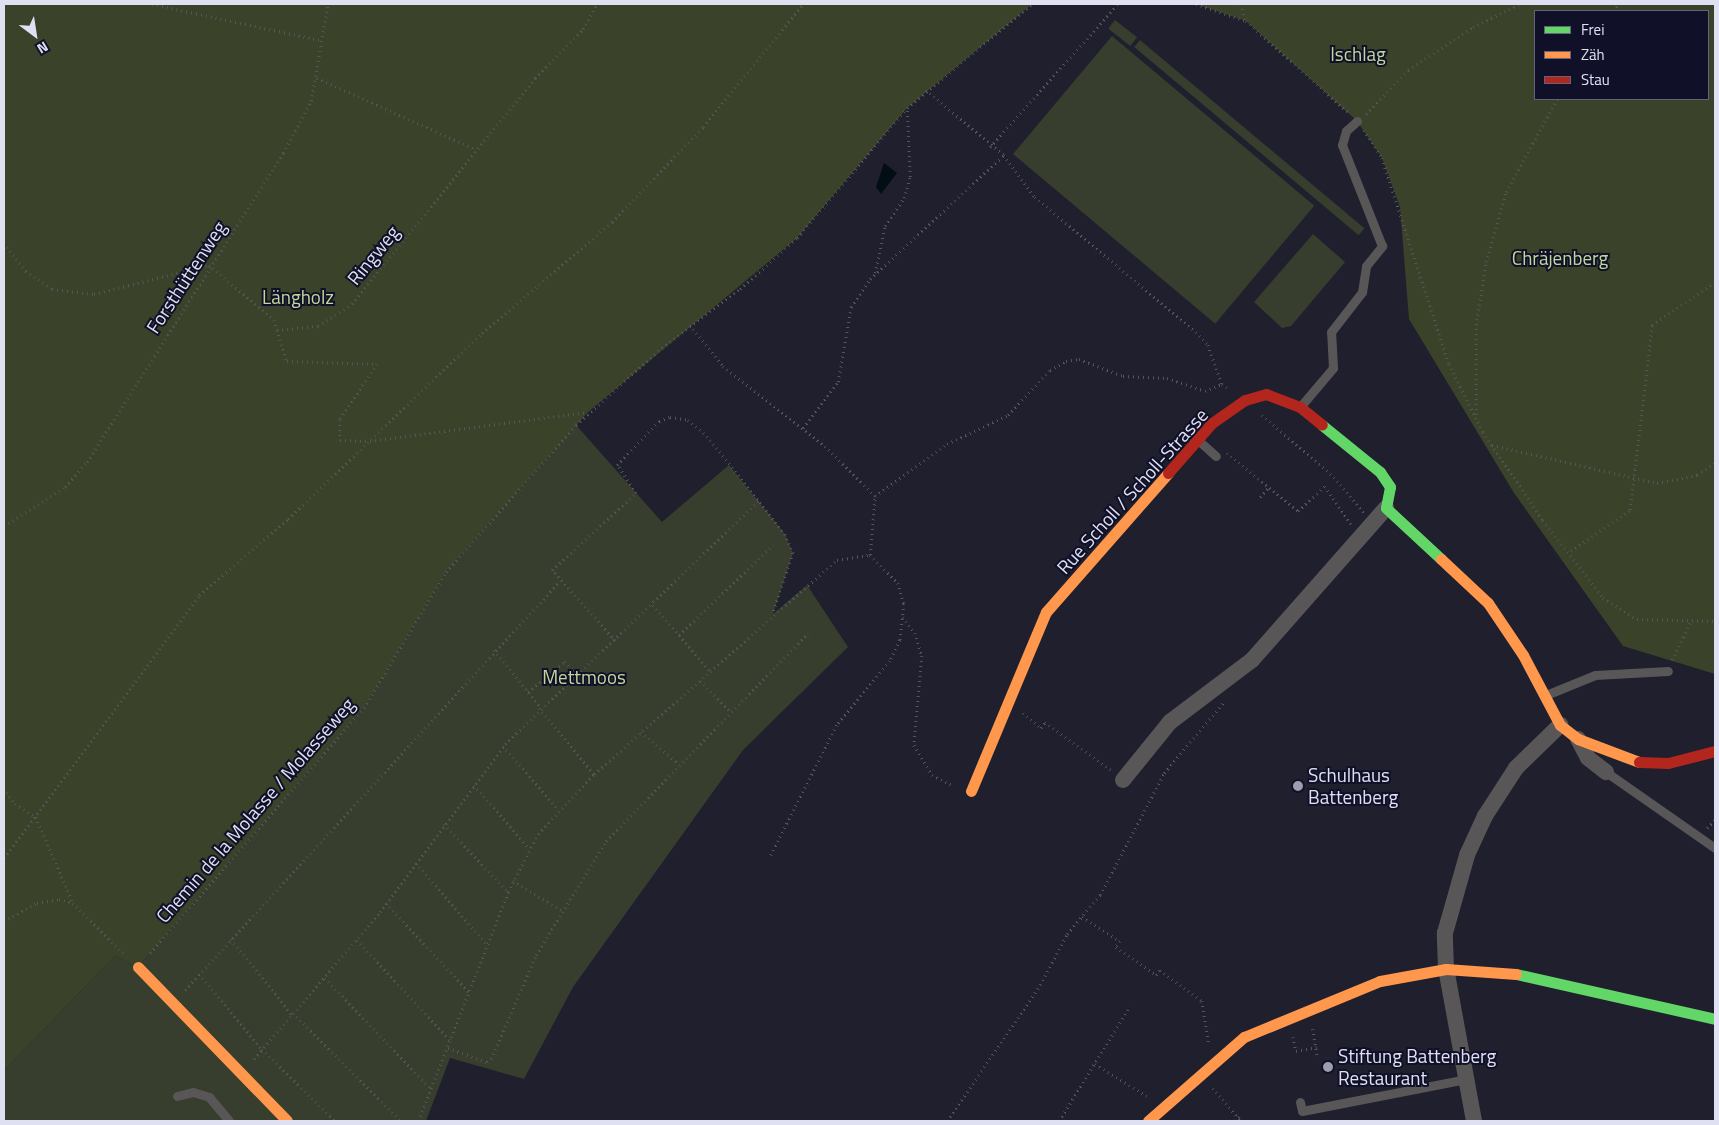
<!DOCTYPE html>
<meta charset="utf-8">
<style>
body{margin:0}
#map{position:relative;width:1719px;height:1125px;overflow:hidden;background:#1f1f2d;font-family:"Titillium Web",sans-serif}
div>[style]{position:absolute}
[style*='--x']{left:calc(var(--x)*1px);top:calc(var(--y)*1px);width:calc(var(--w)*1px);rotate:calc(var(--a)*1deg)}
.green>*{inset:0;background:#373e2e;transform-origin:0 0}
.forest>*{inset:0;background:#3a432a}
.water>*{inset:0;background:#030d14}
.path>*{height:2.5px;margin-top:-1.25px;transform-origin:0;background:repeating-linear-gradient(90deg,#565559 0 1px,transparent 0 5px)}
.lane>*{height:9px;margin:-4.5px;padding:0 4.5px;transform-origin:4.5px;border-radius:4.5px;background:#595657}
.street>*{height:16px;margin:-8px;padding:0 8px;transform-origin:8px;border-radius:8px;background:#595657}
.fast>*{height:11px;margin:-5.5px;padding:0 5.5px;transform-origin:5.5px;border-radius:5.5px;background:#63d668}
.slow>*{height:11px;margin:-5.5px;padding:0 5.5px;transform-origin:5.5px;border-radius:5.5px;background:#ff974d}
.jam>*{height:11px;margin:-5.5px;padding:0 5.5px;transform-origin:5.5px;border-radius:5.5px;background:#b3261e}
.dots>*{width:14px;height:14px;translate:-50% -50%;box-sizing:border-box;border:2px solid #101029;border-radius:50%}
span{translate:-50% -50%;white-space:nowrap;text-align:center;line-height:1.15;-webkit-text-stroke:4px #101029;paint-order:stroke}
.park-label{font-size:19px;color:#c2d79c}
.street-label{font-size:19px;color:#dfe1f3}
.poi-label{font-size:19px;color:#dfe1f3}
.left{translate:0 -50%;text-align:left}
.frame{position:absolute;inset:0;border:5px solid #dfe1f3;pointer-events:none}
.legend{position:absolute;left:1534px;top:10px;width:175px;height:90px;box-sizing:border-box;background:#101029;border:1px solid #63647a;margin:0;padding:6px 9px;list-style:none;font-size:15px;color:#dfe1f3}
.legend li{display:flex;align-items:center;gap:10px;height:25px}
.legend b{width:25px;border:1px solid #63647a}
.north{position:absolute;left:10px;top:10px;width:50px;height:50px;-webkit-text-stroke:4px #101029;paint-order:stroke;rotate:149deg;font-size:14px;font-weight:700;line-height:20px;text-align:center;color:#dfe1f3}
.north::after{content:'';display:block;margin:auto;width:18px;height:22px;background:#dfe1f3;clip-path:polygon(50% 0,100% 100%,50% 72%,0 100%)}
</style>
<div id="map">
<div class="green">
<i style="left:1115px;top:20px;width:28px;height:11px;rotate:38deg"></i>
<i style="left:1112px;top:36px;width:264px;height:154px;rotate:40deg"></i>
<i style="left:1140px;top:40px;width:293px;height:9px;rotate:40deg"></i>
<i style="clip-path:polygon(1313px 234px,1345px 262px,1291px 326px,1282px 328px,1254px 302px)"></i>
<i style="clip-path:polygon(576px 425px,662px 522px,729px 465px,785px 534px,793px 553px,773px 614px,807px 585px,848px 647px,743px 750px,573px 987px,524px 1079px,450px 1058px,426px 1121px,4px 1121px,4px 1070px,115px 956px,138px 967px,364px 708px,446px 572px)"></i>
</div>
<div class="forest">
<i style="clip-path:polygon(4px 4px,1032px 4px,907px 108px,797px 238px,588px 412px,446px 572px,364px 708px,138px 967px,115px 956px,4px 1070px)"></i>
<i style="clip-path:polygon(evenodd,1196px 4px,1715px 4px,1715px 674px,1623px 646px,1514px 493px,1409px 319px,1400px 207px,1382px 158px,1357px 121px,1246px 21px,1196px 4px,1535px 11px,1708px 11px,1708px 99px,1535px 99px,1535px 11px)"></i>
</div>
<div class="water">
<i style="clip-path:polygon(884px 163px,897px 173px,881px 194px,876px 187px)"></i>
</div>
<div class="path">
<i style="--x:152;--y:4;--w:172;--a:12.1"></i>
<i style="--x:1196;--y:4;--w:53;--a:18.8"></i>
<i style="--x:1246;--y:21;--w:138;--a:41.8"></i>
<i style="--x:1241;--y:4;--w:18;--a:74"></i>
<i style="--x:1613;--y:11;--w:9;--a:-54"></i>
<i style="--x:317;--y:78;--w:175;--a:24.2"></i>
<i style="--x:926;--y:90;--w:102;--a:39.8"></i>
<i style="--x:1004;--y:155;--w:52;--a:53.6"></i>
<i style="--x:1035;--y:197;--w:210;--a:40"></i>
<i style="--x:1196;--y:332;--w:18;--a:47"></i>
<i style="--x:1208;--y:345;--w:41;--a:70.3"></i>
<i style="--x:1222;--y:384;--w:7;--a:34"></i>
<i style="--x:1366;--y:114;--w:61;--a:-46.3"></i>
<i style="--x:1408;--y:70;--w:78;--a:-33.5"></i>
<i style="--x:1473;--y:27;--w:52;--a:-26.1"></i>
<i style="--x:1364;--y:130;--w:33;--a:57"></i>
<i style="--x:1382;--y:158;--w:217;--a:72"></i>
<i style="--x:1449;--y:364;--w:76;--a:63.4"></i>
<i style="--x:1483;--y:432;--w:107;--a:55.7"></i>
<i style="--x:1543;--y:520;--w:98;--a:52.4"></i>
<i style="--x:1603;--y:598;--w:40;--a:32"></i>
<i style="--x:1637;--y:619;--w:78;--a:1.5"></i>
<i style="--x:990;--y:147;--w:192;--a:-48.2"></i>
<i style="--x:4;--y:243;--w:36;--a:52"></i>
<i style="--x:26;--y:271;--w:32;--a:35"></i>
<i style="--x:52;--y:289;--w:42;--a:6.8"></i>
<i style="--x:94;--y:294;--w:119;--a:-14.2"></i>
<i style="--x:209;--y:265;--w:85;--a:40.2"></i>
<i style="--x:274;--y:320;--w:10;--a:73"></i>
<i style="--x:277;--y:330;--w:41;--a:-5.6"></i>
<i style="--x:318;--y:326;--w:40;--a:-32.9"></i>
<i style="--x:352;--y:304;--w:291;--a:-51"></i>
<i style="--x:535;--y:78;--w:69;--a:-45.6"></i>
<i style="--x:583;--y:29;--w:29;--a:-61"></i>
<i style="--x:875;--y:273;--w:48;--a:-78"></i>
<i style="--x:885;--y:226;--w:34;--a:-56"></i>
<i style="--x:904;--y:198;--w:22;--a:-74"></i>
<i style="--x:910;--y:177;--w:69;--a:-92.5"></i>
<i style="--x:690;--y:325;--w:53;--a:51.2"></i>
<i style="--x:723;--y:366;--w:130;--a:38.1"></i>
<i style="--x:825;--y:446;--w:71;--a:45"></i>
<i style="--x:277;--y:330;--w:33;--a:72"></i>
<i style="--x:287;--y:361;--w:90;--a:1.9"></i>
<i style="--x:377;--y:364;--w:67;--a:123.5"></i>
<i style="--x:340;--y:420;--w:20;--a:90"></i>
<i style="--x:340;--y:440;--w:30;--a:2"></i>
<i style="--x:370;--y:441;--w:220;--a:-7.6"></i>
<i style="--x:1262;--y:415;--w:95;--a:40.7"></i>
<i style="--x:1334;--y:477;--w:47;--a:50.2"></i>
<i style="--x:1476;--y:415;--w:90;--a:-90"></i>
<i style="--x:1476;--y:325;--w:64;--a:-81"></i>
<i style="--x:1486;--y:262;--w:73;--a:-74.1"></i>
<i style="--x:1506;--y:192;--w:106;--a:-61.3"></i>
<i style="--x:803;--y:428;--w:58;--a:-52.7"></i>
<i style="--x:838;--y:382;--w:76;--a:-80.2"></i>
<i style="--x:851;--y:307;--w:34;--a:-56"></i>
<i style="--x:870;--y:279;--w:183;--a:-42.8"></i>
<i style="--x:1492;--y:445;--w:169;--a:13"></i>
<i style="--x:1657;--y:483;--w:41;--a:-11.3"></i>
<i style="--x:1697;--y:475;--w:22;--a:-34"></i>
<i style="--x:1227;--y:453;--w:92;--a:39.2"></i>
<i style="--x:1298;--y:511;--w:37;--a:-43"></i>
<i style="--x:1325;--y:486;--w:46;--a:55.6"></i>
<i style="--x:1260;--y:497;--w:13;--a:-48"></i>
<i style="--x:4;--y:526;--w:72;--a:-32.6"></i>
<i style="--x:65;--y:487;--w:33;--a:-49"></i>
<i style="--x:87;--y:462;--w:366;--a:-57.6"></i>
<i style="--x:283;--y:153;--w:59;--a:-61.7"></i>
<i style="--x:311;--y:101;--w:98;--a:-80.1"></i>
<i style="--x:1571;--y:551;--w:72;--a:-34.8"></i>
<i style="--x:1630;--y:510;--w:186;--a:-83.2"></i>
<i style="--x:1652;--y:325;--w:76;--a:-34.3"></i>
<i style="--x:870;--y:555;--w:59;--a:-85.2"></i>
<i style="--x:875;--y:496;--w:89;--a:-35.8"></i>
<i style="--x:947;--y:444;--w:68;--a:-25.4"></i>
<i style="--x:1008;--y:415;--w:62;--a:-47"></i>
<i style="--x:1050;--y:370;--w:18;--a:-29"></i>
<i style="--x:1066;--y:361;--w:13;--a:-9"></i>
<i style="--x:1079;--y:359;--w:47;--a:21.1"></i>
<i style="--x:1123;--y:376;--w:44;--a:2.6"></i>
<i style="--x:1167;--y:378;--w:40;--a:18.9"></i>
<i style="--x:1205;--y:391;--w:18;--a:-22"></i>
<i style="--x:653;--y:605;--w:89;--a:49.1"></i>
<i style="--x:903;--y:617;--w:20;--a:53"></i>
<i style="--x:915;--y:633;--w:24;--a:73"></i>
<i style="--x:922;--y:656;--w:89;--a:95.1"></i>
<i style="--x:914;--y:745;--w:35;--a:59"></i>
<i style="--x:932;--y:775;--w:22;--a:27"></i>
<i style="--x:679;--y:635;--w:130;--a:-43.8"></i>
<i style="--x:615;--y:641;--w:95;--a:-131.6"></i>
<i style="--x:552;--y:570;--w:114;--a:-42.5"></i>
<i style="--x:636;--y:493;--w:34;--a:-124"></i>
<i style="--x:617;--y:465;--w:61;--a:-46.3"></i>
<i style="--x:659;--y:421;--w:12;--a:-20"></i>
<i style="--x:670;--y:417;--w:18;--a:9"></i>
<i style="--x:688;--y:420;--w:25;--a:40"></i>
<i style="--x:707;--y:436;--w:125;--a:51.5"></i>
<i style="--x:785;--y:534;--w:21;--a:67"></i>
<i style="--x:793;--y:553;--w:63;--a:108.4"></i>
<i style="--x:494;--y:650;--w:73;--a:51.1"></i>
<i style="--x:1672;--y:660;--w:43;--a:-64"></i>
<i style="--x:700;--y:681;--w:41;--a:45"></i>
<i style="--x:528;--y:692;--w:48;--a:-40"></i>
<i style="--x:565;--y:661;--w:18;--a:49"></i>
<i style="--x:539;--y:708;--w:86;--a:50.2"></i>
<i style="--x:1023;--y:713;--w:23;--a:40"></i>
<i style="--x:1041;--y:728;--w:7;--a:-56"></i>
<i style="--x:1045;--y:722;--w:83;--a:36.2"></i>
<i style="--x:641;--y:732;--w:48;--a:40"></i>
<i style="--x:503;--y:746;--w:85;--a:48.8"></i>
<i style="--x:474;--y:785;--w:85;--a:48.8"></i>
<i style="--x:4;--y:788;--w:19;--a:55"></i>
<i style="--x:15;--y:804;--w:25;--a:32"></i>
<i style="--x:36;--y:817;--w:94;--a:66.7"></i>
<i style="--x:73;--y:903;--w:72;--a:45"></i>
<i style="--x:444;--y:824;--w:93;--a:46.7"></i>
<i style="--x:1707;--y:828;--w:11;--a:-45"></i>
<i style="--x:4;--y:858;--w:327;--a:-53.4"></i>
<i style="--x:199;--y:595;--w:117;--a:-40.5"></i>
<i style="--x:288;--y:519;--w:269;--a:-43.8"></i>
<i style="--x:482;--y:333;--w:171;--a:-40.5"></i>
<i style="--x:612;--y:222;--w:132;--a:-46.2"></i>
<i style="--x:703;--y:127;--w:159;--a:-50.9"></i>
<i style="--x:416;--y:863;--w:108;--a:48.8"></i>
<i style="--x:513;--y:881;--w:56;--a:31.1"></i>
<i style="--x:386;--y:903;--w:122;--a:47"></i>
<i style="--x:1082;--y:917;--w:45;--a:32.3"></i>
<i style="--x:1120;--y:941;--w:7;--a:124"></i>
<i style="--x:1116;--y:947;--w:49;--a:35"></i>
<i style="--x:1156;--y:975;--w:6;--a:-51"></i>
<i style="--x:1160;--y:970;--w:52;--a:36.4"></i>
<i style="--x:1202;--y:1001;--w:44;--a:80.8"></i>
<i style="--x:4;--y:921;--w:38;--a:-29"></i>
<i style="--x:37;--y:903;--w:22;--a:-10"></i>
<i style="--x:59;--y:899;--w:15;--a:16"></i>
<i style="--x:231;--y:939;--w:97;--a:51.2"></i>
<i style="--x:357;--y:940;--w:138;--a:47.1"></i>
<i style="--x:150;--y:953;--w:325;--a:-48.9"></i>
<i style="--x:364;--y:708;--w:159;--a:-58.9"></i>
<i style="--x:446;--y:572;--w:196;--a:-48.5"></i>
<i style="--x:576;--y:425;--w:110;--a:-42.1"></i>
<i style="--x:658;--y:351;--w:103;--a:-37.1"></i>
<i style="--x:740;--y:289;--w:76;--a:-41.8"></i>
<i style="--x:797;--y:238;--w:170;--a:-49.8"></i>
<i style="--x:907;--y:108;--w:163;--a:-39.8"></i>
<i style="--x:199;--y:974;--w:98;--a:50"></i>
<i style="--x:262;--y:1049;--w:103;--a:44.6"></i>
<i style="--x:325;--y:978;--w:153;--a:46.3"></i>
<i style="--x:185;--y:990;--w:553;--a:-47.49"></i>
<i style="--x:293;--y:1013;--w:153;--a:45"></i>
<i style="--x:1313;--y:1029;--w:30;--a:81"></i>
<i style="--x:1293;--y:1037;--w:14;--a:78"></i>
<i style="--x:1296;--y:1051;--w:21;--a:-11"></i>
<i style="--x:448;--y:1048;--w:41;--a:19.7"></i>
<i style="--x:487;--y:1062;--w:5;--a:-37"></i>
<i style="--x:491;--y:1059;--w:113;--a:-66.6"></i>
<i style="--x:536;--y:955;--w:134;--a:-58.4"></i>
<i style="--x:606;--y:841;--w:290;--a:-45.8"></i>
<i style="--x:254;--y:1059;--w:194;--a:-49.4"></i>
<i style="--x:380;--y:912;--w:209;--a:-53.3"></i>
<i style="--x:505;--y:744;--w:352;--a:-43.8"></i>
<i style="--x:1095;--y:1064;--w:61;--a:31.6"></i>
<i style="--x:1213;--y:1088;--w:43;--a:49.7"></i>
<i style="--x:418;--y:1121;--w:246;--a:-68.5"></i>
<i style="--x:508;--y:892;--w:65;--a:-62.7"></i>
<i style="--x:538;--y:834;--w:82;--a:-47"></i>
<i style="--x:594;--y:774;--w:324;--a:-41.4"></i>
<i style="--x:837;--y:560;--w:33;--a:-9"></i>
<i style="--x:870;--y:555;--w:40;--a:45"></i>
<i style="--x:898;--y:583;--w:22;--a:74"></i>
<i style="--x:904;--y:604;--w:36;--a:96"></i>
<i style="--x:900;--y:640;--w:23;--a:115"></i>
<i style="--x:890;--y:661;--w:83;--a:129.6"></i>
<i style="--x:837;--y:725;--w:148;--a:116.9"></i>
<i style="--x:947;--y:1121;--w:165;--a:-55.6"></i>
<i style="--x:1040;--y:985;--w:58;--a:-62.1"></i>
<i style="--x:1067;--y:934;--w:51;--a:-49.8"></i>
<i style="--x:1100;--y:895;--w:138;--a:-62.3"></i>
<i style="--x:1164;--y:773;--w:92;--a:-49.9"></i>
<i style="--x:1059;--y:1121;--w:135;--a:-58.3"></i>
<i style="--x:1235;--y:1121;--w:6;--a:-45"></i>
</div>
<div class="lane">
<i style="--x:1300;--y:407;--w:51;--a:-49.8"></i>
<i style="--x:1333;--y:368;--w:36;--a:-93"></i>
<i style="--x:1331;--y:332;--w:51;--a:-52.2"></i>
<i style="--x:1362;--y:292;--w:26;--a:-81"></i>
<i style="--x:1366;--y:266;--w:26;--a:-51"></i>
<i style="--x:1382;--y:246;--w:109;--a:-111.6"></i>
<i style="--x:1342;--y:145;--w:15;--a:-74"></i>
<i style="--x:1346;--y:131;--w:15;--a:-42"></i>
<i style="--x:1198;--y:440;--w:24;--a:42"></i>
<i style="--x:1546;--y:695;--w:53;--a:-22.2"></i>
<i style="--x:1595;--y:675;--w:73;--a:-3.1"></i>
<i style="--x:1606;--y:772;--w:133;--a:34.9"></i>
<i style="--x:177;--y:1096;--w:16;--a:-14"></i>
<i style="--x:193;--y:1092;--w:17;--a:17"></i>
<i style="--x:209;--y:1097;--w:31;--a:50"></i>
<i style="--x:1300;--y:1102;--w:9;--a:77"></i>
<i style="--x:1302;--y:1111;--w:167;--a:-11"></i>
</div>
<div class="street">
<i style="--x:1578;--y:739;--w:21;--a:62"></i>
<i style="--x:1588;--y:758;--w:23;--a:38"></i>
<i style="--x:1123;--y:780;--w:75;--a:-51"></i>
<i style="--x:1170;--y:722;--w:103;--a:-37.1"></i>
<i style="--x:1252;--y:660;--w:203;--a:-48.6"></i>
<i style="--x:1474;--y:1121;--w:155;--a:-100.4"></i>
<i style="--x:1446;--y:969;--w:36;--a:-92"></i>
<i style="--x:1445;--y:933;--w:81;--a:-74.2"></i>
<i style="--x:1467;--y:855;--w:43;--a:-65.2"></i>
<i style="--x:1485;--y:816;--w:57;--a:-57.1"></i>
<i style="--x:1516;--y:768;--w:62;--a:-44.3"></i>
</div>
<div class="fast">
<i style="--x:1322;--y:425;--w:75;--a:39"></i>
<i style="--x:1380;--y:472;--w:18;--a:56"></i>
<i style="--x:1390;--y:487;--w:21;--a:101"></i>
<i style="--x:1386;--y:508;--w:75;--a:42.8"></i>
<i style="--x:1516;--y:974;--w:204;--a:12.7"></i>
</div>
<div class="slow">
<i style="--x:1441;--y:559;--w:64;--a:43.1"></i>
<i style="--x:1488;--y:603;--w:63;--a:56.1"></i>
<i style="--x:1523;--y:655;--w:79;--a:62.1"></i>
<i style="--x:1560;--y:725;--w:23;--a:38"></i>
<i style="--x:1578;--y:739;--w:65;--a:20.7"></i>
<i style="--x:971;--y:791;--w:194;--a:-67.3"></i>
<i style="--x:1046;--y:612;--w:185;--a:-48.7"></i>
<i style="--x:138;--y:967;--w:214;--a:45.9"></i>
<i style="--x:1148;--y:1121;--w:128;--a:-41.2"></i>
<i style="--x:1244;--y:1037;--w:147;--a:-22.4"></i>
<i style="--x:1380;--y:981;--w:67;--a:-10.3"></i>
<i style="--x:1446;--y:969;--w:70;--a:4.1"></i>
</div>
<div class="jam">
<i style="--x:1168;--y:473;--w:67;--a:-48.7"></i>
<i style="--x:1212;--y:423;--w:40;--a:-34.9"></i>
<i style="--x:1245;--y:400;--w:22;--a:-16"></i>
<i style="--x:1266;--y:394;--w:36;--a:21"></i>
<i style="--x:1300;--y:407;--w:28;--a:39"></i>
<i style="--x:1639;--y:762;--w:29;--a:2"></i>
<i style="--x:1668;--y:763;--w:49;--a:-14.3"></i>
</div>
<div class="dots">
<i style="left:1298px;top:786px;background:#9c9dae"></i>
<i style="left:1328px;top:1067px;background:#9c9dae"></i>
</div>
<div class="park-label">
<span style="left:1358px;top:54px">Ischlag</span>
<span style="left:1560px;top:258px">Chräjenberg</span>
<span style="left:298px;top:297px">Längholz</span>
<span style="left:584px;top:677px">Mettmoos</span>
</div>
<div class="street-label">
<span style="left:373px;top:255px;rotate:-51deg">Ringweg</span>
<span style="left:186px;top:277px;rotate:-57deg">Forsthüttenweg</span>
<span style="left:1132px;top:491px;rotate:-48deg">Rue Scholl / Scholl-Strasse</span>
<span style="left:255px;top:810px;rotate:-49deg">Chemin de la Molasse / Molasseweg</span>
</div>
<div class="poi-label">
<span class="left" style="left:1308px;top:786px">Schulhaus<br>Battenberg</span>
<span class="left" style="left:1338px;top:1067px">Stiftung Battenberg<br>Restaurant</span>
</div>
<div class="frame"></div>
<ul class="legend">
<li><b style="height:6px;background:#63d668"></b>Frei</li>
<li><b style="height:6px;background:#ff974d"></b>Zäh</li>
<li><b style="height:6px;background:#b3261e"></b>Stau</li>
</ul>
<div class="north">N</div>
</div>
